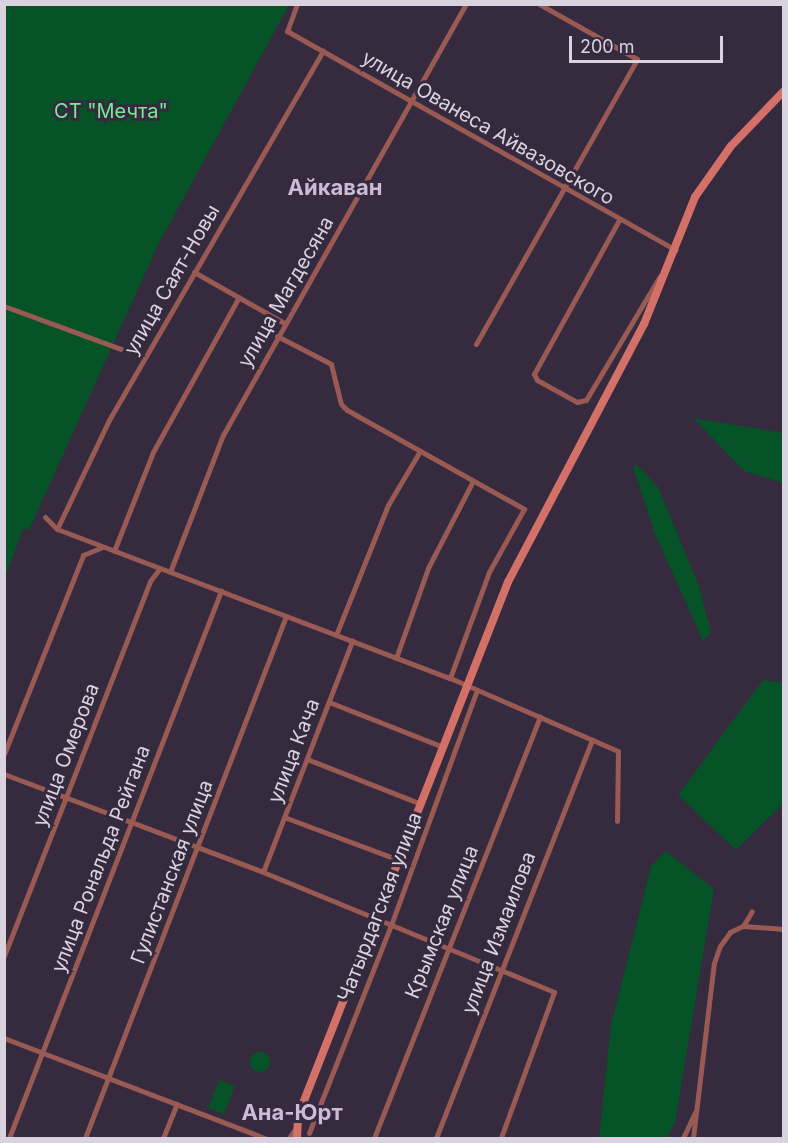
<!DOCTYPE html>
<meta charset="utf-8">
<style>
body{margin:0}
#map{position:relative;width:788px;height:1143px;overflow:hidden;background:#352a3e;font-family:Inter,sans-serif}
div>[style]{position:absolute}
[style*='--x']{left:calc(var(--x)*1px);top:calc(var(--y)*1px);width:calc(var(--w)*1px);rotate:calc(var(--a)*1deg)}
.green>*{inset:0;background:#055327;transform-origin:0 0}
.round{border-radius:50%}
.minor>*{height:5px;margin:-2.5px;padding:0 2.5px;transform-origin:2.5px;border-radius:2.5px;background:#995a54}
.secondary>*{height:8px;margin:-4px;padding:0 4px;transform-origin:4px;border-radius:4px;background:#d37067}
span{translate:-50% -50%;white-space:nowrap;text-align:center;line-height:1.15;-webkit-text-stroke:6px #352a3e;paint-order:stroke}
.park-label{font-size:20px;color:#77e998}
.street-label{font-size:20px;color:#d9d2df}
.quarter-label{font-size:22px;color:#cabcd6;font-weight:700}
.frame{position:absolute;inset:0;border:6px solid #d9d2df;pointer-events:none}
.scale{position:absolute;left:569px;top:36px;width:154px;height:27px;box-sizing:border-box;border:3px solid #d9d2df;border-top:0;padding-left:8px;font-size:18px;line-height:21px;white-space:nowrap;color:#d9d2df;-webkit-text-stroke:4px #352a3e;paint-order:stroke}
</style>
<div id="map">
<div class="green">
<i style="clip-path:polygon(5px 5px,289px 5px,158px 245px,29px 530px,23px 529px,5px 578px)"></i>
<i style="clip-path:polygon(693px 418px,783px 433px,783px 483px,744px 471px)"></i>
<i style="clip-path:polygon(637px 465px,658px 487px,699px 586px,711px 632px,703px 641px,655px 534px,633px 467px)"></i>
<i style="clip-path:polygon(763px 680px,783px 683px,783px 804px,736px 850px,678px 795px)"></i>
<i style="clip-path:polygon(666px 851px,714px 889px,675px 1123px,666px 1138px,599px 1138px,611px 1025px,651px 866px)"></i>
<i class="round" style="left:250px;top:1052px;width:20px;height:20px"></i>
<i style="left:219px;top:1080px;width:17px;height:30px;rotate:21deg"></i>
</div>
<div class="minor">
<i style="--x:297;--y:4;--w:29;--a:110"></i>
<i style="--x:287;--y:31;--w:446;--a:29.4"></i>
<i style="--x:619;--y:220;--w:176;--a:118.9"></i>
<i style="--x:534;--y:374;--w:7;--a:63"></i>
<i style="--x:537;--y:380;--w:46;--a:28.8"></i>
<i style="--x:577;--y:402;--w:9;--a:-13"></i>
<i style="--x:586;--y:400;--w:144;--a:-59.2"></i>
<i style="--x:194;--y:272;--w:103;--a:29.5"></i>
<i style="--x:4;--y:306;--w:125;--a:20.2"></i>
<i style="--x:277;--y:336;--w:61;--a:27.4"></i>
<i style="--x:331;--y:364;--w:41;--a:76"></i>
<i style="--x:341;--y:404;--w:8;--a:45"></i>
<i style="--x:347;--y:410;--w:203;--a:29.2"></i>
<i style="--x:524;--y:509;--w:72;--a:119.1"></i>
<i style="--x:489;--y:572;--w:113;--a:110.2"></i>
<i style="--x:476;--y:344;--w:327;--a:-60.5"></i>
<i style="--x:637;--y:59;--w:112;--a:-150.7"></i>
<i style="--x:45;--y:517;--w:17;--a:45"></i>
<i style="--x:57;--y:529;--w:420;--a:20.8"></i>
<i style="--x:450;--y:678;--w:183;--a:23.5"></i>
<i style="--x:618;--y:751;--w:70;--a:90.8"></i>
<i style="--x:57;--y:529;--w:121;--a:-64.5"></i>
<i style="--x:109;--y:420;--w:427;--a:-59.9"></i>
<i style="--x:114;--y:551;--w:106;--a:-68.5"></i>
<i style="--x:153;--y:452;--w:177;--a:-61"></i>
<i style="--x:170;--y:572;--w:147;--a:-68.9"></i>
<i style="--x:223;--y:435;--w:495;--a:-60.6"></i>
<i style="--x:336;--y:635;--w:140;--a:-68.2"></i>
<i style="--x:388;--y:505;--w:63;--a:-59.3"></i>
<i style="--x:396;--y:658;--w:96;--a:-70.4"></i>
<i style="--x:428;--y:568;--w:98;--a:-62.7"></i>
<i style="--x:329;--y:702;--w:123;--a:21.5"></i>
<i style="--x:4;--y:754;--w:214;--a:-68.3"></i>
<i style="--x:83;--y:555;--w:22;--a:-22"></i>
<i style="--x:307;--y:759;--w:123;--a:21.5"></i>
<i style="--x:4;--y:774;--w:277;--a:20.7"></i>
<i style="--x:263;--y:872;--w:315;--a:22.4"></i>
<i style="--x:554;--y:992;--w:155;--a:110"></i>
<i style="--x:284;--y:817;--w:123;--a:20.5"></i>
<i style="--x:263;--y:872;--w:248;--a:-68.9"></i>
<i style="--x:743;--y:926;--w:17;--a:-59"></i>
<i style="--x:4;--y:956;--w:402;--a:-68.7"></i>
<i style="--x:150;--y:581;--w:16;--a:-52"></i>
<i style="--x:4;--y:1038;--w:279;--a:21"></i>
<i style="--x:309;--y:1133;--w:224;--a:-68.5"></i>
<i style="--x:391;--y:925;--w:250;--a:-69.9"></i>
<i style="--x:9;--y:1138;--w:587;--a:-68.82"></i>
<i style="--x:85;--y:1138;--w:559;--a:-68.94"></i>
<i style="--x:163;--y:1138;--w:37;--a:-68"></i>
<i style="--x:289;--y:1138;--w:11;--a:-56"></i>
<i style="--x:374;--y:1138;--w:453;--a:-68.5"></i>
<i style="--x:436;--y:1138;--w:428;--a:-68.6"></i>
<i style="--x:683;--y:1138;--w:29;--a:-65"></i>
<i style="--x:693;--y:1138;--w:176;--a:-83.2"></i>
<i style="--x:714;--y:963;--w:18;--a:-71"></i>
<i style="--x:720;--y:946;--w:17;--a:-54"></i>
<i style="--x:730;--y:932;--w:14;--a:-25"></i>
<i style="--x:743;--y:926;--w:41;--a:4.2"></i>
</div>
<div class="secondary">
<i style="--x:297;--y:1138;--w:22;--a:-87"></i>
<i style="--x:298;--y:1116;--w:574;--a:-68.53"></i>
<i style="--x:508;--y:582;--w:292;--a:-62.2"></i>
<i style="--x:644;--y:324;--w:137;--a:-68.1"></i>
<i style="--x:695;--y:197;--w:62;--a:-54.8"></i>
<i style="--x:731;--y:146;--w:76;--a:-46.1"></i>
</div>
<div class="park-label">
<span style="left:111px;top:111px">СТ "Мечта"</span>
</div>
<div class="street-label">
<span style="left:488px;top:128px;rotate:30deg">улица Ованеса Айвазовского</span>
<span style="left:172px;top:280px;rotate:-60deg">улица Саят-Новы</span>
<span style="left:286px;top:292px;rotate:-60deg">улица Магдесяна</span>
<span style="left:294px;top:751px;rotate:-69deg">улица Кача</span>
<span style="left:66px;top:755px;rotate:-69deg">улица Омерова</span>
<span style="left:101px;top:859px;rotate:-69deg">улица Рональда Рейгана</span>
<span style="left:172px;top:872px;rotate:-69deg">Гулистанская улица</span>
<span style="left:380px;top:907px;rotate:-69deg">Чатырдагская улица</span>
<span style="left:442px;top:922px;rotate:-68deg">Крымская улица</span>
<span style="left:499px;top:933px;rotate:-69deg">улица Измаилова</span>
</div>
<div class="quarter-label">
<span style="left:335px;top:188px">Айкаван</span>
<span style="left:292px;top:1113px">Ана-Юрт</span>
</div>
<div class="frame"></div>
<div class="scale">200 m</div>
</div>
